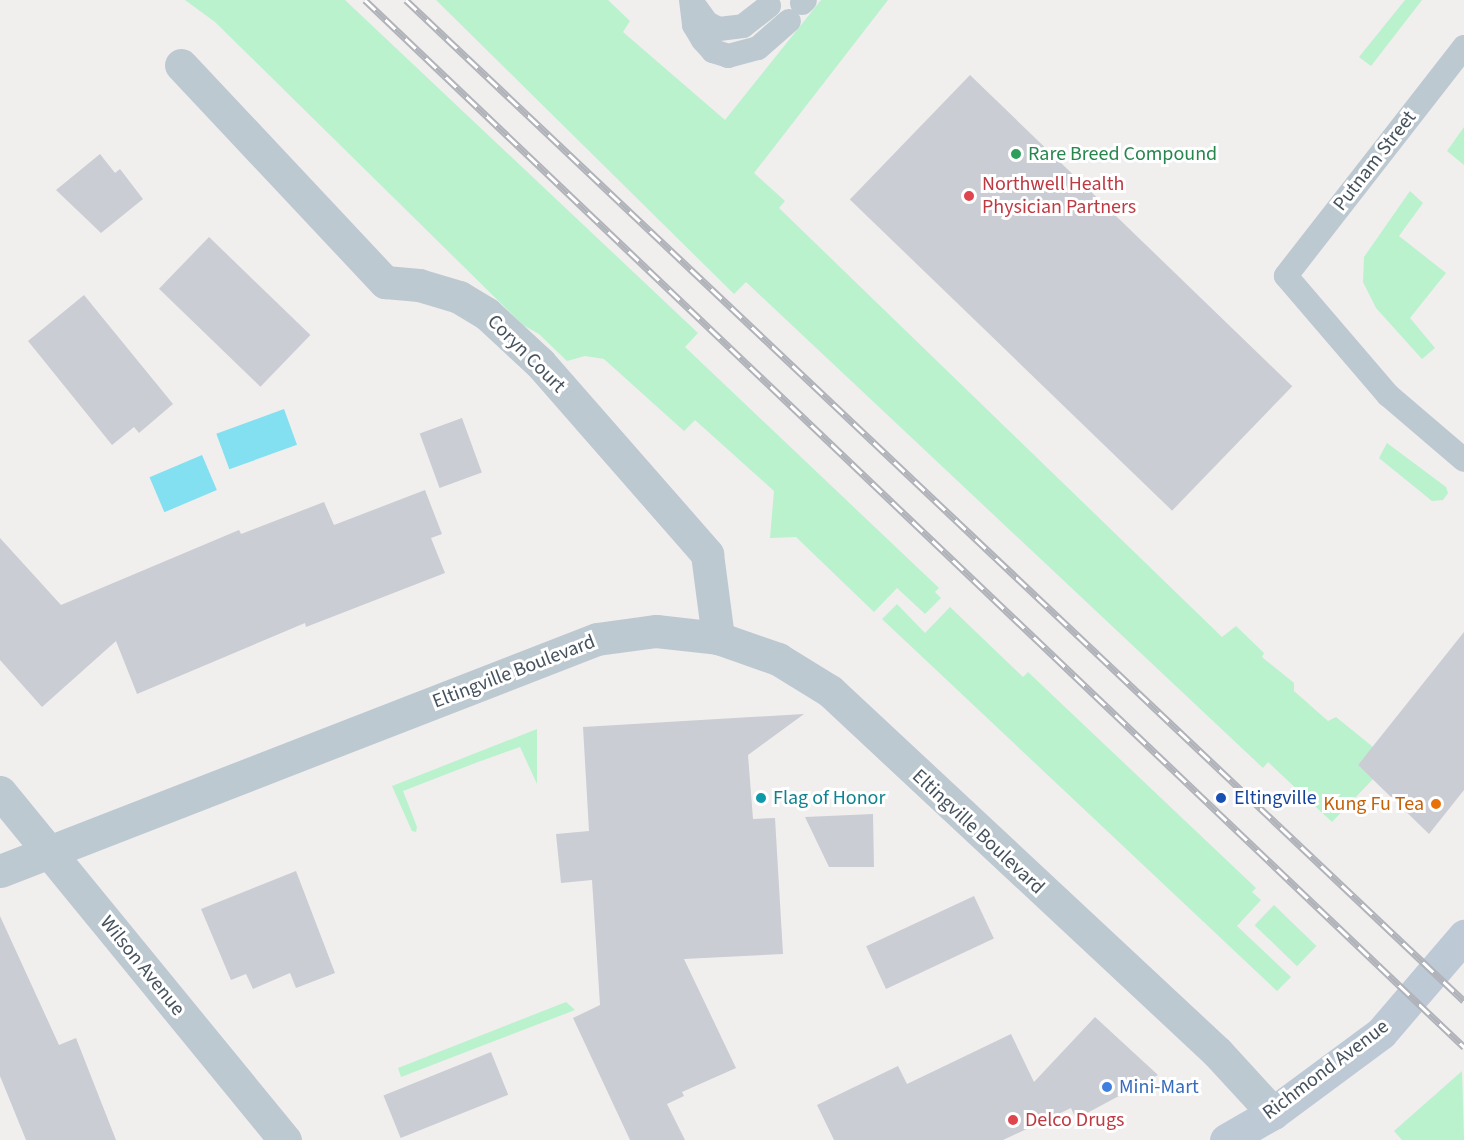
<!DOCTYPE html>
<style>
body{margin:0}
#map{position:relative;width:1464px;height:1140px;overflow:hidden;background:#f1eeee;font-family:"Source Sans 3",sans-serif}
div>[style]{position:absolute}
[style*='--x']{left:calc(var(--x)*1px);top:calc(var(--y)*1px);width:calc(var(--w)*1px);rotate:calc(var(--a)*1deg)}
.green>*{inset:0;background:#b9f2cc;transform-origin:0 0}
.water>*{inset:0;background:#83e0f1;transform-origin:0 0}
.building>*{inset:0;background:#cacdd3;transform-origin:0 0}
.lane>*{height:24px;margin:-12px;padding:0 12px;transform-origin:12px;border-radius:12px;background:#bdc9d1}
.street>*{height:33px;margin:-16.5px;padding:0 16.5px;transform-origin:16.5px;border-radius:16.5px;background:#bdc9d1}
.secondary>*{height:33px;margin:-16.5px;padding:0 16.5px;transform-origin:16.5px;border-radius:16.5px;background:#bdcad6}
.rail>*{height:7px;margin-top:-3.5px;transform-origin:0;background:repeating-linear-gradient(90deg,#fff 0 14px,#b0b3b9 0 28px);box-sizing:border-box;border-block:2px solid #b0b3b9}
.dots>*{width:16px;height:16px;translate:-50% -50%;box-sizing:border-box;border:3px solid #fff;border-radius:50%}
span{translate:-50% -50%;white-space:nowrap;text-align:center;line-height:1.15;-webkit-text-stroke:6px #fff;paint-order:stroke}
.leisure-label{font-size:20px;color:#27864d}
.left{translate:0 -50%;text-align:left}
.street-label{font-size:20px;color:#45525d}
.health-label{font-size:20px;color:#be3a42}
.culture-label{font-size:20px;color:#0d838f}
.transit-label{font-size:20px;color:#164399}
.food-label{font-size:20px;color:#c56008}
.right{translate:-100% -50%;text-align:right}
.shop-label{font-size:20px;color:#366cbe}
</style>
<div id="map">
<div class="green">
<i style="clip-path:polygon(185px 0,345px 0,698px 333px,685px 347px,939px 588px,935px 592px,941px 598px,925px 614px,897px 588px,874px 612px,796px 537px,770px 538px,774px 491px,695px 420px,684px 431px,604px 359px,585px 356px,567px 361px,539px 334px,523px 325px,215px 22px)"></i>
<i style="clip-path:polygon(436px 0,608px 0,630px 21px,623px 32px,725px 120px,821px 0,888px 0,754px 173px,785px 201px,779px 208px,1222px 637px,1236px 626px,1264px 653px,1262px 657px,1294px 683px,1294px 691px,1328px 721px,1336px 717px,1373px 747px,1358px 765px,1373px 779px,1332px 822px,1268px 762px,1263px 768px,746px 282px,734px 294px)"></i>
<i style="clip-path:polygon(1405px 0,1422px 0,1371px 66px,1359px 57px)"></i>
<i style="clip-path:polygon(1464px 127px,1464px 165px,1447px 151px)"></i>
<i style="clip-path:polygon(1410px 191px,1423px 203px,1399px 236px,1446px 273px,1410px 318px,1435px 348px,1422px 359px,1376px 308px,1363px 282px,1364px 257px)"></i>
<i style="clip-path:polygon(1387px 443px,1446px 487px,1448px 493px,1443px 500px,1432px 501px,1379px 458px)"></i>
<i style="clip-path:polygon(897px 604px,925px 633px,950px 607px,1023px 677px,1028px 672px,1256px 888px,1252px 892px,1261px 900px,1237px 926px,1291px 977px,1277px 991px,882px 619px)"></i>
<i style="clip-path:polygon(537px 729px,537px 784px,520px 747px,478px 762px,403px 791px,417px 827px,416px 832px,412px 831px,392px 786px)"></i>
<i style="left:1274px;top:905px;width:59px;height:28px;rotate:44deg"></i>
<i style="clip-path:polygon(566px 1002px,575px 1010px,401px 1077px,398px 1068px)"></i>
<i style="clip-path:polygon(1462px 1071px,1464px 1140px,1402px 1140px,1394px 1131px)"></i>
</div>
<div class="water">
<i style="left:284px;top:409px;width:38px;height:72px;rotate:70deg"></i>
<i style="left:202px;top:455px;width:38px;height:57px;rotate:67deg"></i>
</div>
<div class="building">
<i style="left:970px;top:75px;width:448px;height:173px;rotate:44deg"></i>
<i style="clip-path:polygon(100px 154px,115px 173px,120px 169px,143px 199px,101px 233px,56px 190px)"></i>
<i style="left:209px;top:237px;width:141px;height:72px;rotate:44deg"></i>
<i style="clip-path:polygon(84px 295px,173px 404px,139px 433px,134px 427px,112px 445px,28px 341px)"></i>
<i style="left:462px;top:418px;width:58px;height:45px;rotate:70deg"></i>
<i style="clip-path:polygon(425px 490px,442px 534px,431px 538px,445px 573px,306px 627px,305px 623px,137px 694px,116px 641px,42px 707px,0 660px,0 538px,61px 605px,239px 530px,241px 534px,324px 502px,334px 525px)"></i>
<i style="clip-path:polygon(1464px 632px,1464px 790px,1429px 834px,1358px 765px)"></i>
<i style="clip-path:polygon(804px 714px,748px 755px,753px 819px,775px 818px,783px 954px,684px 959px,736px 1068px,682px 1092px,684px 1096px,667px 1104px,685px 1140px,630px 1140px,573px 1018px,600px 1005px,592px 880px,561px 883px,556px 834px,589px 831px,583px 727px)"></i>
<i style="clip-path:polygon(873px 814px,874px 867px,829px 867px,805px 817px)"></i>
<i style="clip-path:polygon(296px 871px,335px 973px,296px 988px,290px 973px,253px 989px,246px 974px,231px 980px,201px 909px)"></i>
<i style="left:974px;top:896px;width:47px;height:119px;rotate:65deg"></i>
<i style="clip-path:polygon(0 916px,59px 1045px,76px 1038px,116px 1140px,26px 1140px,0 1076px)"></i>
<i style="clip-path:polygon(1095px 1017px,1158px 1075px,1076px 1119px,1071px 1108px,1003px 1140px,834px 1140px,817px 1105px,898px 1066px,907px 1084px,1011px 1034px,1034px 1082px)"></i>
<i style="left:491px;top:1052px;width:46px;height:116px;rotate:68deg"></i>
</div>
<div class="lane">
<i style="--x:691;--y:0;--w:25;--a:83"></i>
<i style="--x:694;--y:25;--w:17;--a:59"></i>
<i style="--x:703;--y:40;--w:15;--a:48"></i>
<i style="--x:713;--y:51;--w:16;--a:18"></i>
<i style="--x:728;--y:56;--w:31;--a:-15"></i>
<i style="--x:758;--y:48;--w:41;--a:-41.1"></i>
<i style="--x:802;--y:3;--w:4;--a:-45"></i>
<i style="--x:694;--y:5;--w:22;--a:54"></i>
<i style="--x:707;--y:23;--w:13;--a:27"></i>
<i style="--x:719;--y:29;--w:24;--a:-7"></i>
<i style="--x:743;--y:26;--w:33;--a:-38"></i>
<i style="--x:1464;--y:47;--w:290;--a:127.9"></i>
<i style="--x:1286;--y:276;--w:157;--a:49.4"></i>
<i style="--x:1388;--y:395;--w:100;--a:40.5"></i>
</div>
<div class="street">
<i style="--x:181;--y:65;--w:298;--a:46.8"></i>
<i style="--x:385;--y:282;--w:34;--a:5"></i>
<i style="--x:419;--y:285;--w:42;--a:16.7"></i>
<i style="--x:459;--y:297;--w:33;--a:31"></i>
<i style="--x:487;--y:314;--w:72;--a:42.8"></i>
<i style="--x:540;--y:363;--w:254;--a:48.8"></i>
<i style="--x:707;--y:554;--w:85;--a:82.5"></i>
<i style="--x:0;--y:792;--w:450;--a:50.7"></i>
<i style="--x:0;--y:871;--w:640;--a:-21.24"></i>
<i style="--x:597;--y:639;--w:60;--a:-7.7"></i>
<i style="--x:656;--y:631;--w:62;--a:6.4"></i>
<i style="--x:718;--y:638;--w:64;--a:19.3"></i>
<i style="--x:778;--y:659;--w:61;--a:31.6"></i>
<i style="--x:830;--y:691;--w:529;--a:43.01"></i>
<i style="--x:1217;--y:1052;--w:83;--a:47.4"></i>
</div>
<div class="secondary">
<i style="--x:1226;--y:1140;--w:54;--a:-29.9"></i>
<i style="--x:1273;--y:1113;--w:134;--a:-36.5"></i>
<i style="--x:1381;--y:1033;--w:128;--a:-49.4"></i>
</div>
<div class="rail">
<i style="--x:365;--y:0;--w:1518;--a:43.61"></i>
<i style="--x:406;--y:0;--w:1456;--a:43.41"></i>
</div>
<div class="dots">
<i style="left:1016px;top:154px;background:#2e9e5b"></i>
<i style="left:969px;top:196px;background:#e0444e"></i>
<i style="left:761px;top:798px;background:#0f9aa8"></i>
<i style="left:1221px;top:798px;background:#1a4fb4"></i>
<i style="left:1436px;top:804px;background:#e8710a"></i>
<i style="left:1107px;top:1087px;background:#3f7fe0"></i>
<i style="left:1013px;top:1120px;background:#e0444e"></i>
</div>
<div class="leisure-label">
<span class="left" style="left:1028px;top:154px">Rare Breed Compound</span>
</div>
<div class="street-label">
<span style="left:1375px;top:161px;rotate:-52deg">Putnam Street</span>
<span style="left:526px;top:354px;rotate:45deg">Coryn Court</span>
<span style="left:514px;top:672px;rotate:-21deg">Eltingville Boulevard</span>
<span style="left:978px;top:832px;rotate:43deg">Eltingville Boulevard</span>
<span style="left:142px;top:966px;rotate:51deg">Wilson Avenue</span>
<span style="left:1326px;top:1070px;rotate:-37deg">Richmond Avenue</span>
</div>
<div class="health-label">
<span class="left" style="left:982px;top:196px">Northwell Health<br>Physician Partners</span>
<span class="left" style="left:1025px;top:1120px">Delco Drugs</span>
</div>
<div class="culture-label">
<span class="left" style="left:773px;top:798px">Flag of Honor</span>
</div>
<div class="transit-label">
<span class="left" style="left:1234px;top:798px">Eltingville</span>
</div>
<div class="food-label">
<span class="right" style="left:1424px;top:804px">Kung Fu Tea</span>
</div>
<div class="shop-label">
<span class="left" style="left:1119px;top:1087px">Mini-Mart</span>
</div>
</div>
